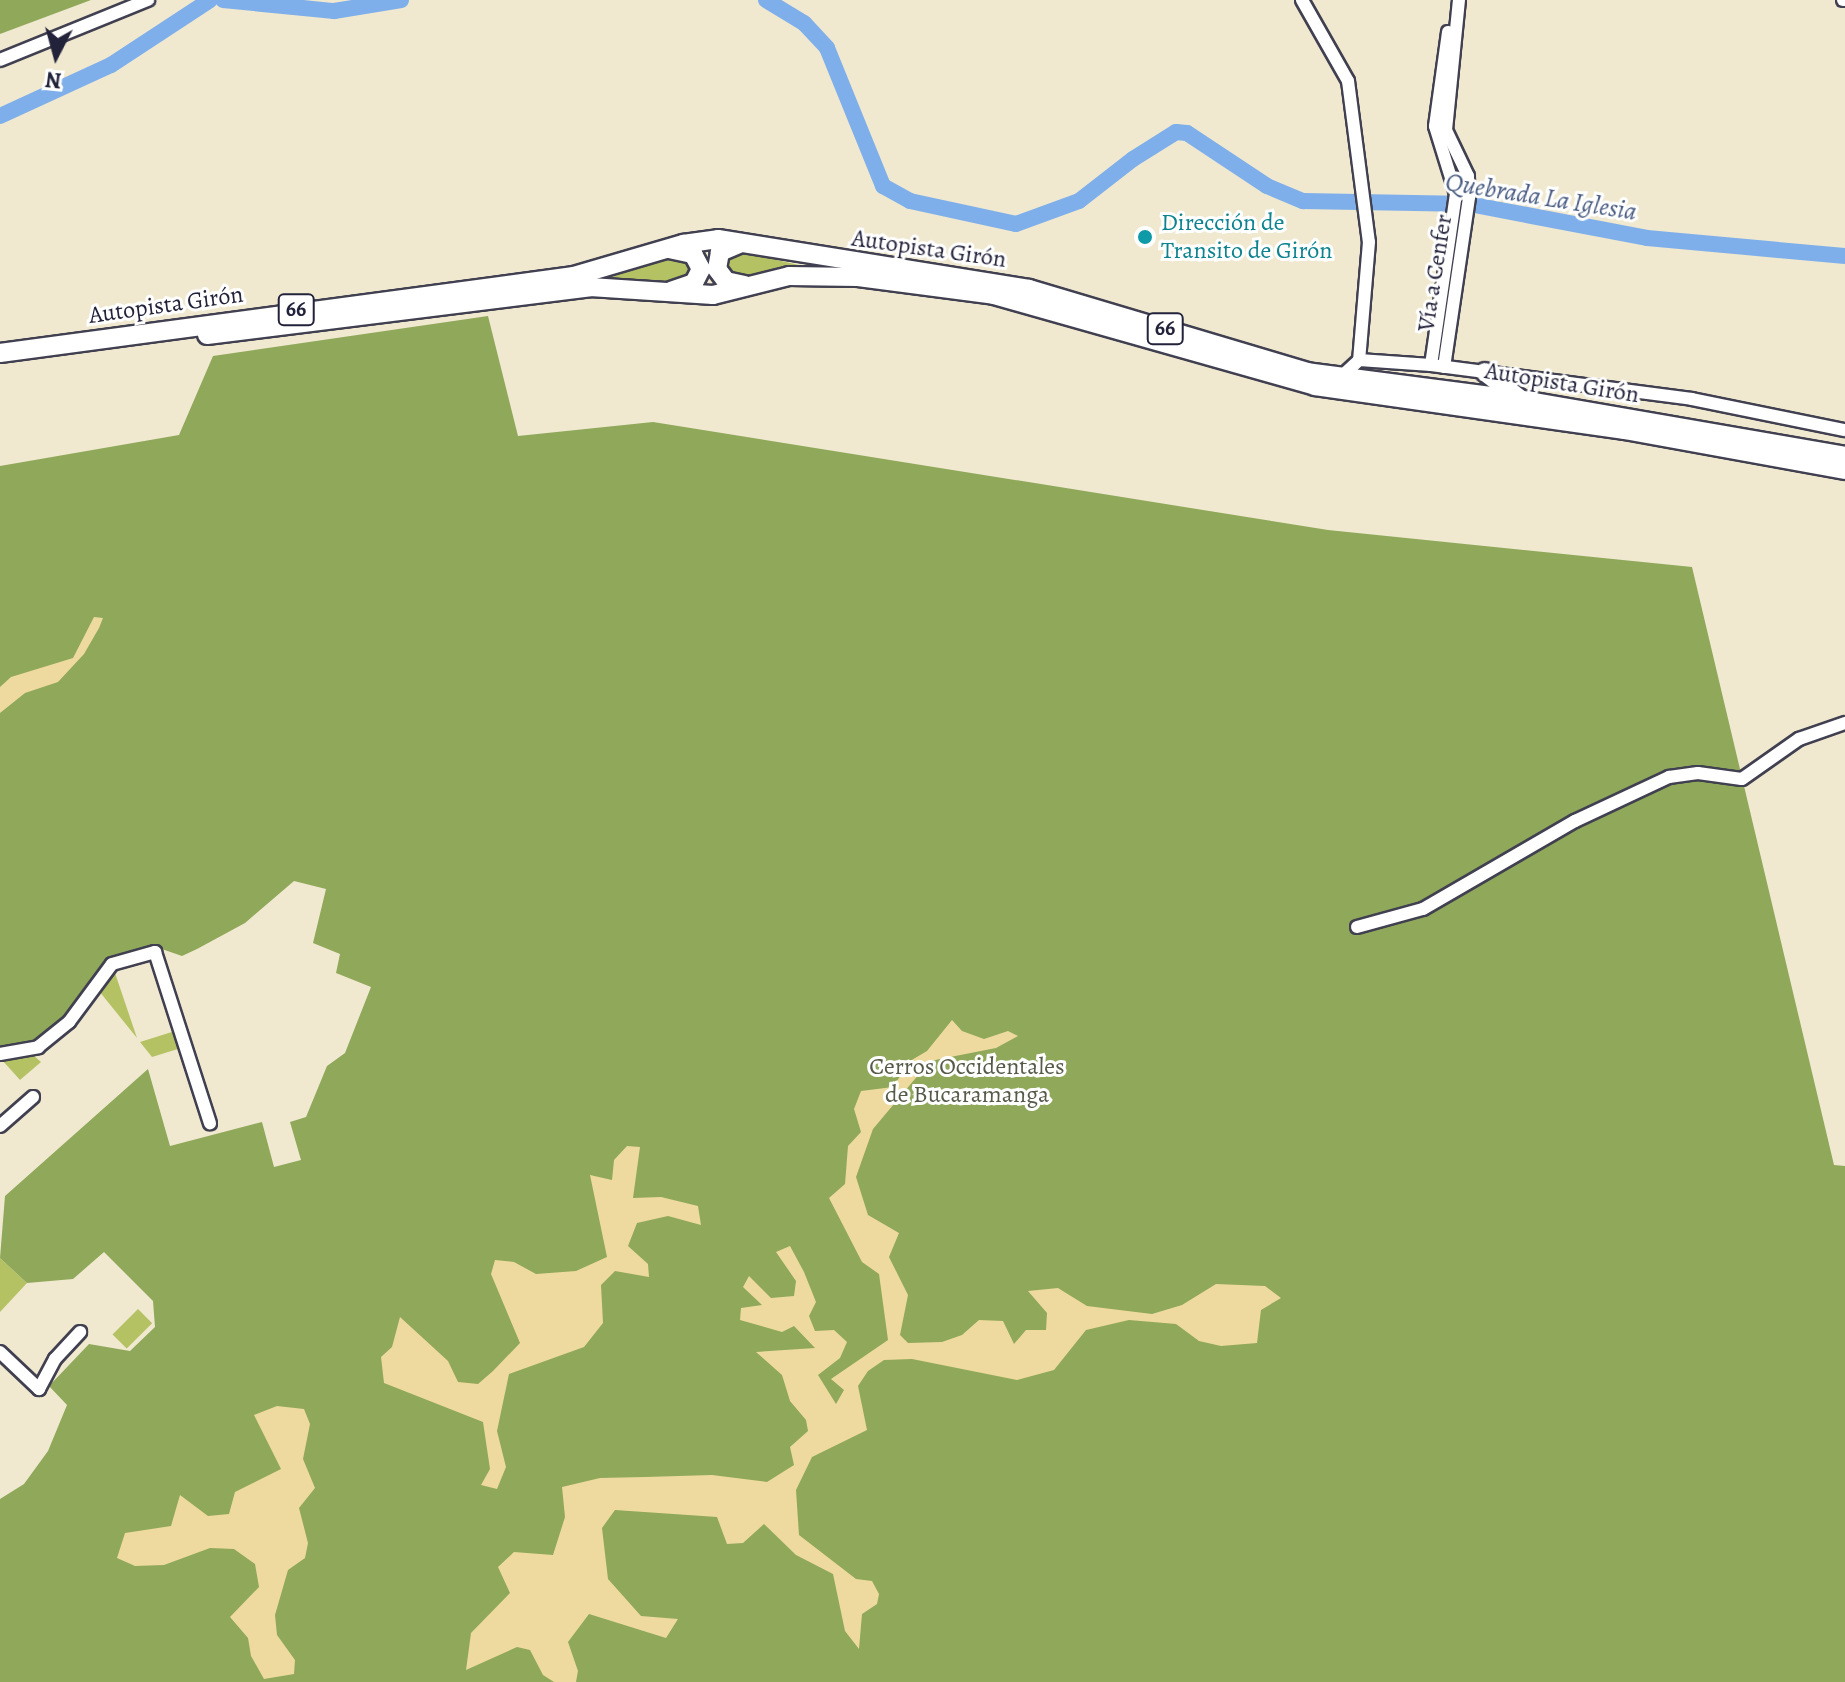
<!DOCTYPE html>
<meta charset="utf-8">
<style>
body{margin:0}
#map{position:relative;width:1845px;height:1682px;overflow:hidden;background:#f0e9d0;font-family:Alegreya,serif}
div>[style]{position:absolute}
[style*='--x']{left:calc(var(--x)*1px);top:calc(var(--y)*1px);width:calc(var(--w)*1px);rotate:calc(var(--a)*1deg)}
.green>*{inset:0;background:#b4c264;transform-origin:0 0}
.forest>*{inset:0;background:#8fa85a}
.sand>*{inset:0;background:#eeda9e}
.river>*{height:16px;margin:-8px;padding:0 8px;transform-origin:8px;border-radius:8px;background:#7fafea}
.roads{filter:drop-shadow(2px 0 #414051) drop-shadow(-2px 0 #414051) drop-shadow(0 2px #414051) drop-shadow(0 -2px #414051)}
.minor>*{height:12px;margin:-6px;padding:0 6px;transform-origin:6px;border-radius:6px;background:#fff}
.highway>*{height:18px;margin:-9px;padding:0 9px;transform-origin:9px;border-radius:9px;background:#fff}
.dots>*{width:22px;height:22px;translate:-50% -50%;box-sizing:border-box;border:4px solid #fff;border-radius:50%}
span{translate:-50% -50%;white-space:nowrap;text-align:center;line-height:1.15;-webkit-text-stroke:6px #fff;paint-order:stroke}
.shield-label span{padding:2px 6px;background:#fff;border:2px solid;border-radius:6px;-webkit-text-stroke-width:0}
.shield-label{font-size:22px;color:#22223b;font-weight:700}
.culture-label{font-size:24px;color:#0d838f}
.left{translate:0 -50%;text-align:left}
.street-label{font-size:24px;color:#22223b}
.park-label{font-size:24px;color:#555a49}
.water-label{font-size:26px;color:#475a81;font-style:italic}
.north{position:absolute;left:16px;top:16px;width:80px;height:80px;-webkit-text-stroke:6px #fff;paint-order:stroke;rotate:186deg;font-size:22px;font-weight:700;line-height:32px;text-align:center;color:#22223b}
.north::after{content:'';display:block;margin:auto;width:28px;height:36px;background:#22223b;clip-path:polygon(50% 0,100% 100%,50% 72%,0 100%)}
</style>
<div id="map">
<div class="green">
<i style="clip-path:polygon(747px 253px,803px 266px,754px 279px,726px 272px,727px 259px)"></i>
<i style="clip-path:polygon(661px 260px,685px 260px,693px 266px,688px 276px,669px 283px,609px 278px)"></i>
<i style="clip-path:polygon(114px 970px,137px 1038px,99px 991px)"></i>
<i style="clip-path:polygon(175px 1031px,181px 1048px,152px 1057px,140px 1042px)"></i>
<i style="clip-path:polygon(32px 1054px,41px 1062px,20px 1080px,2px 1060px)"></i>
<i style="clip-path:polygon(0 1258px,27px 1283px,0 1312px)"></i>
<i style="left:138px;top:1309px;width:20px;height:36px;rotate:45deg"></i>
</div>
<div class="forest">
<i style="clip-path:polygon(0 0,91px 0,0 34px)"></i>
<i style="clip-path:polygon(488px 316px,518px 436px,653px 422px,1328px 530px,1692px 567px,1834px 1165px,1845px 1166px,1845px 1682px,0 1682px,0 1499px,24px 1484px,48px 1451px,67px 1405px,49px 1386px,89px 1344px,130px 1351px,155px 1327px,153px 1301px,104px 1252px,73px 1279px,27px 1283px,0 1258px,5px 1196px,148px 1069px,170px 1146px,262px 1122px,274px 1167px,301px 1160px,290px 1122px,306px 1117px,327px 1066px,345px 1053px,371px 987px,336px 973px,340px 954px,313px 943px,326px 889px,294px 881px,245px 923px,197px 949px,182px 956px,156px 947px,106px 960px,65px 1018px,34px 1042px,0 1049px,0 466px,179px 435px,213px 356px)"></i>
</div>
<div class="sand">
<i style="clip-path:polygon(94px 617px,103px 618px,99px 628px,84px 654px,58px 682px,25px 693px,0 713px,0 687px,11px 677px,73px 658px)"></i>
<i style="clip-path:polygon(952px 1020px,962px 1031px,984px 1039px,1008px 1031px,1018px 1036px,996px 1048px,930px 1061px,873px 1129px,856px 1177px,868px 1215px,899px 1233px,889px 1257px,908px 1295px,900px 1335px,908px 1343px,942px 1342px,962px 1335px,979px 1320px,1003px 1321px,1014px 1344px,1026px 1330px,1046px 1330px,1047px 1313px,1028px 1291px,1058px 1288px,1087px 1306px,1152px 1314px,1182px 1305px,1216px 1284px,1265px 1286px,1281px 1298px,1261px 1310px,1257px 1343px,1221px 1346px,1199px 1341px,1176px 1324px,1129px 1320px,1086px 1330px,1054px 1370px,1017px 1380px,912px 1359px,884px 1360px,868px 1371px,858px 1386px,867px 1430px,812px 1457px,796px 1490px,799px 1535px,856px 1579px,872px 1581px,879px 1594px,877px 1604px,862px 1614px,859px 1649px,845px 1631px,833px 1574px,796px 1555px,764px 1524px,743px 1543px,727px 1544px,717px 1517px,615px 1510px,602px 1528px,608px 1579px,641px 1616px,678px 1619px,666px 1638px,589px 1614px,568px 1642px,578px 1671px,576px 1682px,554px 1682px,543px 1675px,530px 1650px,517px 1647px,466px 1670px,471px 1633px,510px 1593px,498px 1567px,514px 1552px,553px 1555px,565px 1517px,562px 1487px,600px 1478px,645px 1477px,712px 1475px,767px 1482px,794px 1465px,790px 1447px,808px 1431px,806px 1420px,790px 1401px,782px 1375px,756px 1352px,815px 1348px,794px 1326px,782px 1332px,740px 1320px,741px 1308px,762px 1305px,743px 1287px,749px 1276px,771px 1298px,794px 1296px,796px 1281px,776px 1252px,790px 1246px,804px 1272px,816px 1302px,809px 1316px,815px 1331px,834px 1330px,847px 1342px,840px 1358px,818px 1375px,836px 1404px,844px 1390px,831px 1379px,888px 1340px,879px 1274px,862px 1262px,829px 1198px,845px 1184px,848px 1146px,861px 1132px,854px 1109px,861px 1091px,893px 1087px,910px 1061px,927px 1051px)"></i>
<i style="clip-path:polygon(627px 1146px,640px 1147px,633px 1198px,661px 1197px,698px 1206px,701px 1225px,668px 1216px,637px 1223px,628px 1246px,648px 1264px,649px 1277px,615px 1271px,601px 1285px,603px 1323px,584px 1347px,509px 1374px,497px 1431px,506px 1467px,497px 1489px,481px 1485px,490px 1469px,483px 1422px,384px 1383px,381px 1357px,392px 1347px,400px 1317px,448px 1361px,458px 1382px,478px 1384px,493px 1371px,520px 1343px,491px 1274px,495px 1260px,514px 1262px,536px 1274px,576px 1271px,607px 1257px,590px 1175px,612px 1180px,614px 1160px)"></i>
<i style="clip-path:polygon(277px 1406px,304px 1409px,310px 1424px,303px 1459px,315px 1488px,299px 1508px,308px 1543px,305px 1558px,288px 1570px,275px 1615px,277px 1635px,295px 1660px,294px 1674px,264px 1679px,251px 1656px,248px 1638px,230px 1617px,259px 1587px,255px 1564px,234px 1549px,210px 1548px,164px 1565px,135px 1566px,117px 1558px,125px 1533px,171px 1526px,180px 1495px,208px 1516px,229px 1514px,235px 1492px,281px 1469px,254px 1415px)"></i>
</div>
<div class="river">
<i style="--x:223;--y:0;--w:112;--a:5.7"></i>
<i style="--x:334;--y:11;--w:68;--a:-9.3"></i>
<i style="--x:766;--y:0;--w:44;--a:31.2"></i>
<i style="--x:804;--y:23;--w:34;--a:47"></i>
<i style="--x:827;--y:48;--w:149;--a:67.9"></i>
<i style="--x:883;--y:186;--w:31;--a:29"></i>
<i style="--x:910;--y:201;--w:108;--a:12.2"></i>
<i style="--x:1016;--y:224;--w:67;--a:-20.1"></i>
<i style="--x:1079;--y:201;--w:68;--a:-37.9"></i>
<i style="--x:1133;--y:159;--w:51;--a:-32.1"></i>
<i style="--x:1176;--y:132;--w:11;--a:5"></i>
<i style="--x:1187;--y:133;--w:96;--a:33.5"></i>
<i style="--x:1267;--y:186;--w:39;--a:23"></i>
<i style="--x:1303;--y:201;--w:166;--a:1"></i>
<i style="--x:1469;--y:204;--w:181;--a:10.8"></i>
<i style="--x:1647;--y:238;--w:199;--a:5.2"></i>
<i style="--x:0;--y:116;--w:122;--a:-24.7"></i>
<i style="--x:111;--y:65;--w:118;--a:-33.3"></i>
</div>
<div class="roads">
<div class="minor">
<i style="--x:1302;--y:0;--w:93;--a:60.4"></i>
<i style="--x:1348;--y:81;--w:162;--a:82.6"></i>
<i style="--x:1369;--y:242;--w:118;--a:94.8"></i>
<i style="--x:1843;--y:0;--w:2;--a:0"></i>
<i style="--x:0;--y:60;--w:160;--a:-22.1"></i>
<i style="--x:1431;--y:365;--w:173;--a:-81.7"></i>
<i style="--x:1456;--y:194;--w:71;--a:-107.2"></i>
<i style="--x:1435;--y:126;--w:95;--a:-82.1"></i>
<i style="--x:1444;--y:367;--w:172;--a:-81.6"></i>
<i style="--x:1469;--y:197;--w:21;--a:-93"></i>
<i style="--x:1468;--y:176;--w:51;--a:-115.6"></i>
<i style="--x:1446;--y:130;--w:131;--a:-84.3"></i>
<i style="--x:1342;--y:376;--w:23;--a:-43"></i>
<i style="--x:1359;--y:360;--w:72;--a:4"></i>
<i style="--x:1431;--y:365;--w:263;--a:7.4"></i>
<i style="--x:1692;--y:399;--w:156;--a:11.5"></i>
<i style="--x:1357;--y:927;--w:68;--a:-15.3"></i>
<i style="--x:1423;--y:909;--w:176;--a:-30.1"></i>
<i style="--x:1575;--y:821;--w:104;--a:-25.1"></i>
<i style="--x:1669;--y:777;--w:29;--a:-8"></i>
<i style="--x:1698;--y:773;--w:44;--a:7.8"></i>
<i style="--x:1742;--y:779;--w:70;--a:-35.1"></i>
<i style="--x:1799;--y:739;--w:49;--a:-19.2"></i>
<i style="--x:0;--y:1054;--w:39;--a:-10"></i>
<i style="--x:38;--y:1047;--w:40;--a:-39"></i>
<i style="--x:69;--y:1022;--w:72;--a:-53.4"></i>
<i style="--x:112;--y:964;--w:45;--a:-15.6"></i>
<i style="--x:155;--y:952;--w:180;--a:72.2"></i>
<i style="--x:0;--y:1126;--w:44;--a:-41.3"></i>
<i style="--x:0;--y:1352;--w:54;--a:43.5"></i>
<i style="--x:39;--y:1389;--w:34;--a:-62"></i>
<i style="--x:55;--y:1359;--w:37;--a:-47"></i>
</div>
<div class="highway">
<i style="--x:739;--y:244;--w:21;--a:157"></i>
<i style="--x:720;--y:252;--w:17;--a:100"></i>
<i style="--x:717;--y:269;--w:15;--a:53"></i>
<i style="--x:726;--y:281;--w:19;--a:12"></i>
<i style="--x:669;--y:249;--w:25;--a:12"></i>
<i style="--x:693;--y:254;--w:17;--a:62"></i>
<i style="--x:701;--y:269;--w:16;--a:117"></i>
<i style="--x:694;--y:283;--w:24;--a:161"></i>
<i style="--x:207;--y:335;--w:386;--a:-7.1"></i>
<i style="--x:590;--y:287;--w:123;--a:3.7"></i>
<i style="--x:713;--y:295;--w:78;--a:-14"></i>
<i style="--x:789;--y:276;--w:69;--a:0.8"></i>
<i style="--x:858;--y:277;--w:137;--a:7.5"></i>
<i style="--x:994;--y:295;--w:334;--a:15.8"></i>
<i style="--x:1315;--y:386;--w:313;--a:8.1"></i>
<i style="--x:1625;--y:430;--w:224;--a:10.3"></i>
<i style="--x:0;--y:353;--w:579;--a:-7.64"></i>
<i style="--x:574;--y:276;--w:114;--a:-16.4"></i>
<i style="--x:683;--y:244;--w:35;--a:-8"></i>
<i style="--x:718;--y:239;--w:315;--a:9.1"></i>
<i style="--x:1029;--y:289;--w:290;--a:16.6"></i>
<i style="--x:1307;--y:372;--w:217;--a:7.4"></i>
<i style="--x:1522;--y:400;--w:328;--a:9.8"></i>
<i style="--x:1485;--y:372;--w:43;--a:37.4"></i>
</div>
</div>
<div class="dots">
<i style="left:1145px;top:237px;background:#0f9aa8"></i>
</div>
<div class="shield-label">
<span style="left:296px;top:310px">66</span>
<span style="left:1165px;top:329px">66</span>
</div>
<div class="culture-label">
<span class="left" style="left:1161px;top:237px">Dirección de<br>Transito de Girón</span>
</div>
<div class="street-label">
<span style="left:929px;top:249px;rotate:8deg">Autopista Girón</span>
<span style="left:1435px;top:273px;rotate:-81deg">Vía a Cenfer</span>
<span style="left:166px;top:305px;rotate:-8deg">Autopista Girón</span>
<span style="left:1562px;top:383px;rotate:9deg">Autopista Girón</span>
</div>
<div class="park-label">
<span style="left:967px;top:1081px">Cerros Occidentales<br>de Bucaramanga</span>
</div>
<div class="water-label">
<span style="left:1541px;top:197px;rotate:9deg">Quebrada La Iglesia</span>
</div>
<div class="north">N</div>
</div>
